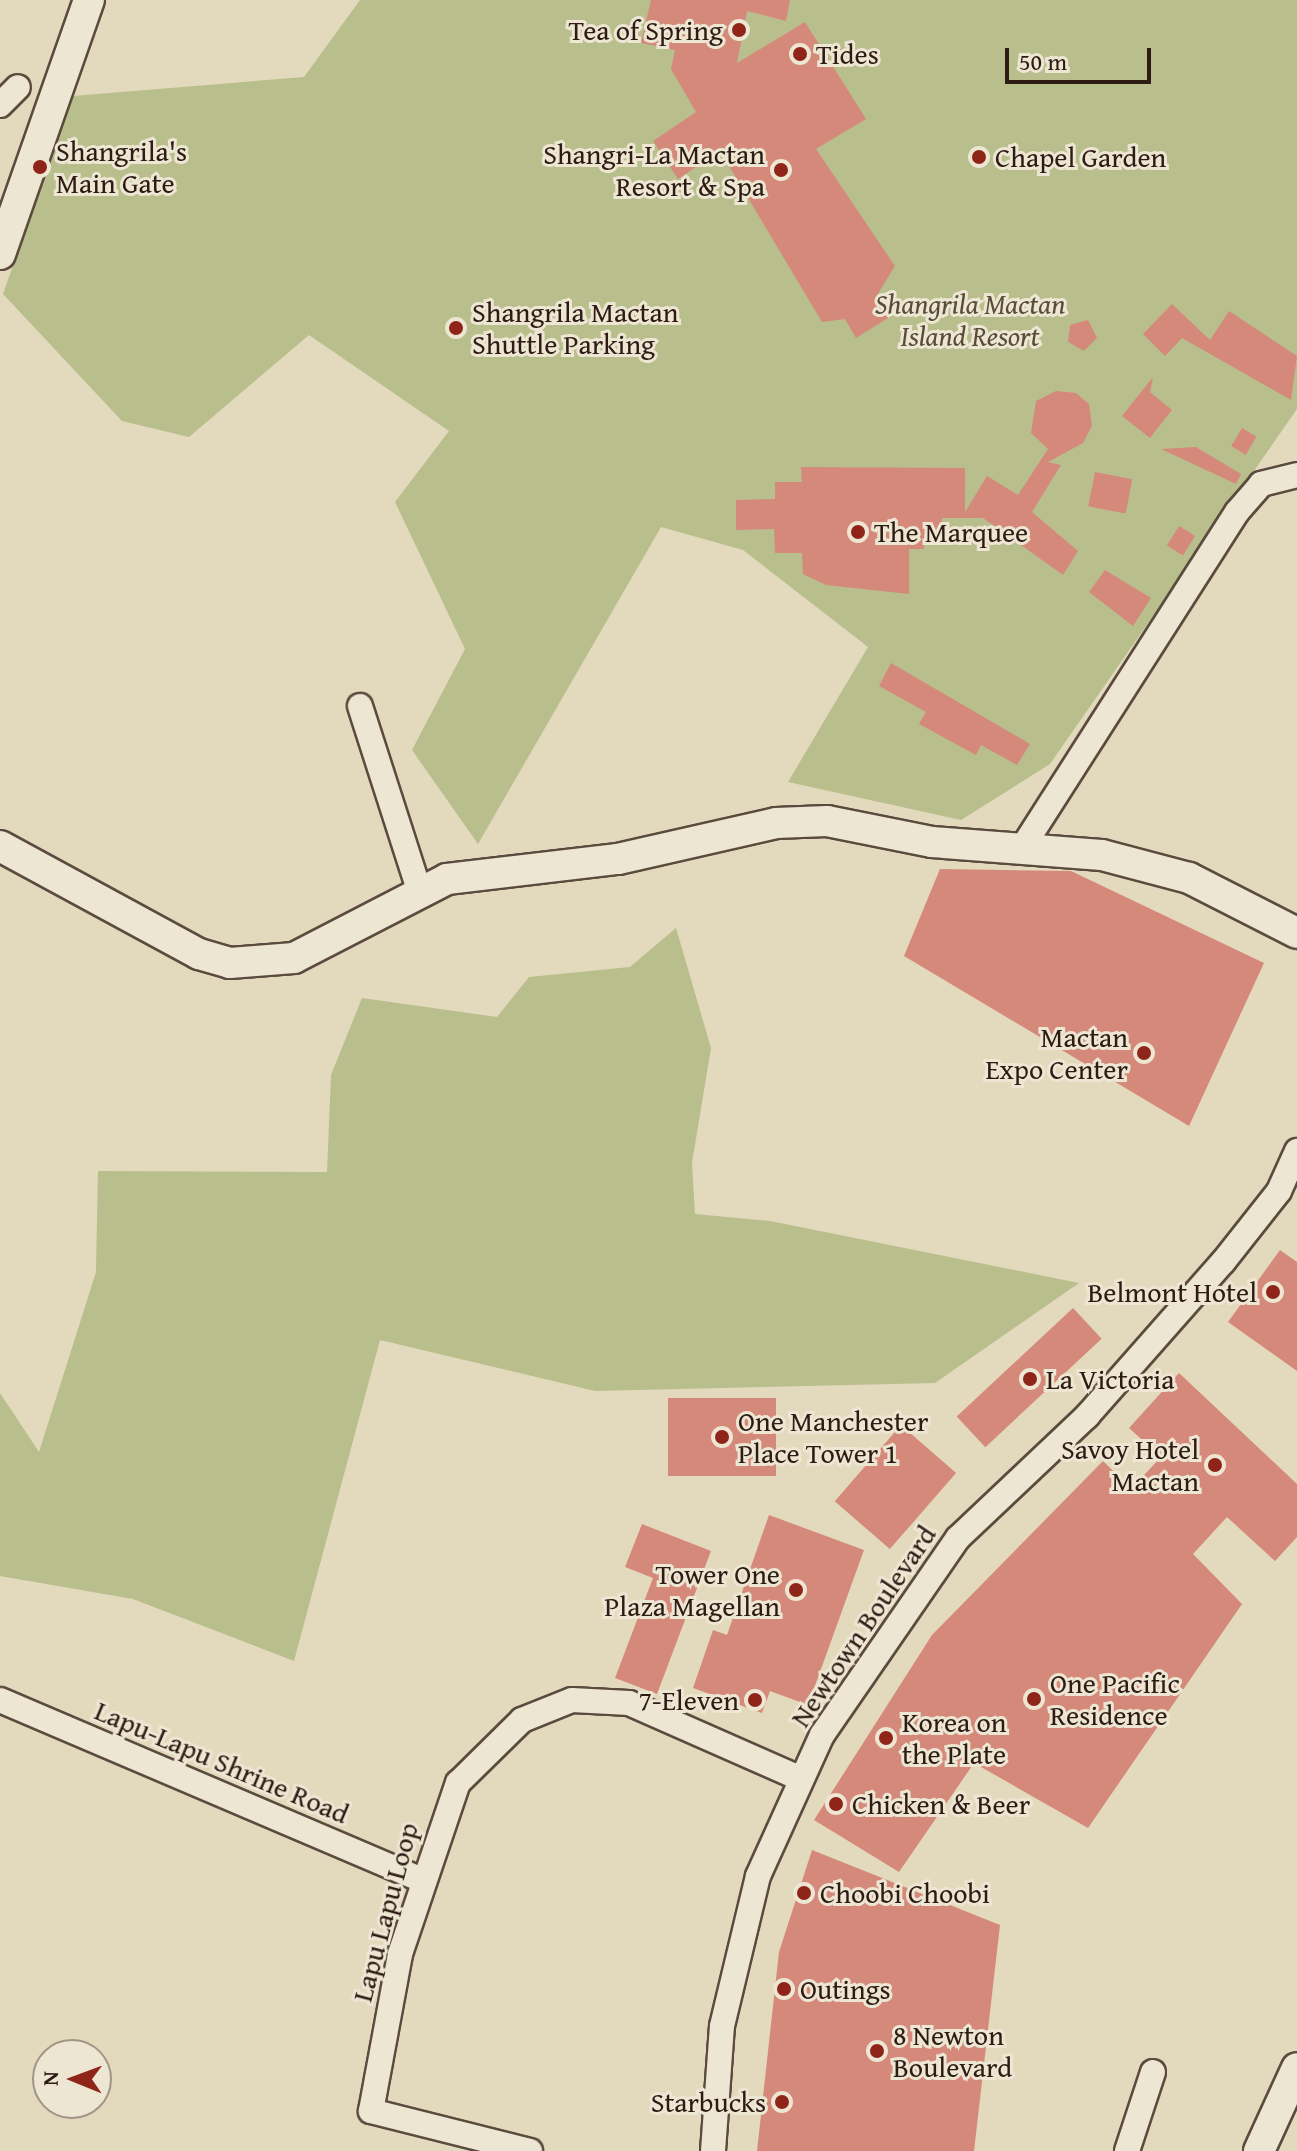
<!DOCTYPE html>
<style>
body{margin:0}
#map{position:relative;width:1297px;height:2151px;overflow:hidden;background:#e3d9bc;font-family:"Gentium Book Plus",serif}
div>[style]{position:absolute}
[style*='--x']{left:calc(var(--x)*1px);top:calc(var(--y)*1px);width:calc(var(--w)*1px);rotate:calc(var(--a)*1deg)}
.green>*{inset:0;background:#b9be8d}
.building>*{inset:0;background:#d5897a;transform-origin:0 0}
.roads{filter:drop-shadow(2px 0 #5b4b3e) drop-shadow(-2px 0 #5b4b3e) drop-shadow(0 2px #5b4b3e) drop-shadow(0 -2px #5b4b3e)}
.minor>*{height:24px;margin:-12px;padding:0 12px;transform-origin:12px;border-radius:12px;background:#ede6d3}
.tertiary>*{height:30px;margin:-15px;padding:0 15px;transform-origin:15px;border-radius:15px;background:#ede6d3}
.dots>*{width:22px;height:22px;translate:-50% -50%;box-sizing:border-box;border:4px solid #ede6d3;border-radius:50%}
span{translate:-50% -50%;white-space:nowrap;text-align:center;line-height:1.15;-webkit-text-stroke:6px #ede6d3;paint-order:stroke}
.poi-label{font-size:28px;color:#2e1c14}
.right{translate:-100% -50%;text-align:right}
.left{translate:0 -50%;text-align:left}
.park-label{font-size:28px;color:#584d38;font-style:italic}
.street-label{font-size:28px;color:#2e1c14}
.north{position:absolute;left:32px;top:2039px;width:80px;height:80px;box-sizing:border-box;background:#ede6d3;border:2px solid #a19587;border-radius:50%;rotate:271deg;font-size:22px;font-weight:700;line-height:32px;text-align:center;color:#2e1c14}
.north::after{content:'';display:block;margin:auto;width:28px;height:36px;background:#8f2418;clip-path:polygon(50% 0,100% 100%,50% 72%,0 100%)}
.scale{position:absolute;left:1005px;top:48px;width:146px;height:36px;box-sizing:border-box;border:4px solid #2e1c14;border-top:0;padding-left:10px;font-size:24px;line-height:28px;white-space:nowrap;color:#2e1c14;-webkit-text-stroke:6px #ede6d3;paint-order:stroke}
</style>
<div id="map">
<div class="green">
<i style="clip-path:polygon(360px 0,1297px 0,1297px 409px,1050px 764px,961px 820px,788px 782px,868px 647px,743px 550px,661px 527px,478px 844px,412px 750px,465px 649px,395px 502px,449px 431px,309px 335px,189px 437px,122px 421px,3px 294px,73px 96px,304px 77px)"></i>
<i style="clip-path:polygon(676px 928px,711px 1048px,692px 1163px,695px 1214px,770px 1221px,1079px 1283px,935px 1383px,595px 1391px,380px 1340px,294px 1661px,133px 1599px,0 1576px,0 1393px,39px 1452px,96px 1272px,98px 1171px,327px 1172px,331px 1075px,362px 998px,497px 1017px,529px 977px,630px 967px)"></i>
</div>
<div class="building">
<i style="clip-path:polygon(651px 0,790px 0,786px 21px,747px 11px,737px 63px,805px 22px,866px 119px,816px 149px,895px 266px,876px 297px,888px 318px,856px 338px,845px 319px,822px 322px,720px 151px,678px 179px,653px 141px,696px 112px,671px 69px,675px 50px,641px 43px)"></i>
<i style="clip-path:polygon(1172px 304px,1210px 340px,1229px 311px,1297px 356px,1291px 400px,1182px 338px,1165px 356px,1143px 334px)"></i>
<i style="clip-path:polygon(1088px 320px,1097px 338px,1084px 351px,1068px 342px,1070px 325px)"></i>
<i style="clip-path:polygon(1153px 377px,1150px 392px,1172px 410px,1150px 438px,1122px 416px)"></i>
<i style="clip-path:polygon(1056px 391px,1076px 393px,1089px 404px,1092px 426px,1083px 443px,1048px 462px,1061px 465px,1032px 512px,1078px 551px,1063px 575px,983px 518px,942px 518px,942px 534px,924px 534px,924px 549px,909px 549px,909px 594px,826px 585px,803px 574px,802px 553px,775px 553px,774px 529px,736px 530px,736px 500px,775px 499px,775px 482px,802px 482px,801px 467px,965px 468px,965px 512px,987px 476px,1018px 495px,1048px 449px,1031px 433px,1036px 401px)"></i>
<i style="left:1242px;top:428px;width:17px;height:21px;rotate:31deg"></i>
<i style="clip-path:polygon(1196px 447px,1241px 474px,1236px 484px,1161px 449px)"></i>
<i style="left:1095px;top:472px;width:38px;height:35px;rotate:11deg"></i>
<i style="left:1179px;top:526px;width:19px;height:23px;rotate:32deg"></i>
<i style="clip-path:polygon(1105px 570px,1151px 598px,1133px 626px,1089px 592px)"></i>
<i style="clip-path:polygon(891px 663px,1030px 744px,1017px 765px,981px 745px,976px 755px,919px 724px,926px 712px,879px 686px)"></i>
<i style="clip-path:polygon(940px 869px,1071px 871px,1264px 963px,1189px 1126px,904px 956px)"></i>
<i style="clip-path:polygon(1280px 1250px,1297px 1262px,1297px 1371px,1228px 1322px)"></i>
<i style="left:1073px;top:1308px;width:42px;height:159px;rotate:47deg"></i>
<i style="clip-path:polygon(1179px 1373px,1297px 1484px,1297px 1537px,1275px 1561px,1227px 1517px,1193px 1554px,1242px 1604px,1088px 1828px,974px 1763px,899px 1872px,814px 1820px,932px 1635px,1103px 1461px,1131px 1489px,1161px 1457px,1129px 1428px)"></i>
<i style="left:668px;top:1398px;width:108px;height:78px"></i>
<i style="left:901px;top:1425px;width:73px;height:101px;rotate:41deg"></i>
<i style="clip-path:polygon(769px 1515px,864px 1550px,808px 1705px,770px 1691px,762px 1713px,693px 1688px,713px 1630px,727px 1635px)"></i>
<i style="clip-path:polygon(642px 1524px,711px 1551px,657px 1694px,615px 1678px,653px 1578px,625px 1567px)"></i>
<i style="clip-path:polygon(812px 1850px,1000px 1925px,974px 2151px,757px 2151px,779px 1952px)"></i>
</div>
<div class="roads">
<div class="minor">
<i style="--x:0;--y:105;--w:25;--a:-45"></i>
<i style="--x:360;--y:706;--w:193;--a:72.2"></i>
<i style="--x:1024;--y:845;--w:395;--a:-57.4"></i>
<i style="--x:1237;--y:512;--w:37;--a:-49"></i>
<i style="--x:1261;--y:484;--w:37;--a:-14"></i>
<i style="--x:0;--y:1700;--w:457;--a:23.1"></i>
<i style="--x:530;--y:2151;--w:164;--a:-165.9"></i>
<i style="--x:371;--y:2111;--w:160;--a:-79.5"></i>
<i style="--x:400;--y:1954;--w:181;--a:-71.3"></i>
<i style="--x:458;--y:1783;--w:90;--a:-44.5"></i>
<i style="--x:522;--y:1720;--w:54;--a:-21.8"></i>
<i style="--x:572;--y:1700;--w:57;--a:3"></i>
<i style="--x:629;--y:1703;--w:186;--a:23.8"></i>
<i style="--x:713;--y:2151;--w:125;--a:-85.9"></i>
<i style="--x:722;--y:2026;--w:154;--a:-76.5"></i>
<i style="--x:758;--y:1876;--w:155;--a:-65.6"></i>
<i style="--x:822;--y:1735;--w:239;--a:-55.4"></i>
<i style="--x:958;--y:1538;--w:178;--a:-43.4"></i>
<i style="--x:1087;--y:1416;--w:205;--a:-48.6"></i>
<i style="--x:1223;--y:1262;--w:90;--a:-51.7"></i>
<i style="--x:1279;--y:1191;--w:44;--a:-65.8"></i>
<i style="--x:1127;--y:2151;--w:83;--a:-71.8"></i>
</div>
<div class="tertiary">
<i style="--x:0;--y:254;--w:269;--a:-70.7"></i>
<i style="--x:0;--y:846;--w:226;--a:28.5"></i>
<i style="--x:199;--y:954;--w:32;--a:16"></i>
<i style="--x:230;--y:963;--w:64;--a:-4.5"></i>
<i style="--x:294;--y:958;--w:172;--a:-27.3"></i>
<i style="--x:447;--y:879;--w:172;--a:-6.7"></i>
<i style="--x:618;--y:859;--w:162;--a:-12.8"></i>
<i style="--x:776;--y:823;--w:51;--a:-2.2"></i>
<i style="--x:827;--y:821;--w:107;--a:11.3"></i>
<i style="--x:932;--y:842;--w:170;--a:4.4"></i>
<i style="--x:1102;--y:855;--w:90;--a:14.8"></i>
<i style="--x:1189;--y:878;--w:121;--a:27"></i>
<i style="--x:1259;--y:2151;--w:91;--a:-65.4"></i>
</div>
</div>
<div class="dots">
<i style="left:739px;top:30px;background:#8f2418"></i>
<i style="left:800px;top:54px;background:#8f2418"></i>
<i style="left:979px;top:157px;background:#8f2418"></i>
<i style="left:40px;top:167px;background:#8f2418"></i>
<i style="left:781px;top:170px;background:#8f2418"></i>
<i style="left:456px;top:328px;background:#8f2418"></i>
<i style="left:858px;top:532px;background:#8f2418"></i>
<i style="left:1144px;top:1053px;background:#8f2418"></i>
<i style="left:1273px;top:1292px;background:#8f2418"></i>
<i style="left:1030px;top:1379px;background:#8f2418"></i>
<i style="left:722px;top:1437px;background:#8f2418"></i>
<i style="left:1215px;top:1465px;background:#8f2418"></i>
<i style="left:796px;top:1590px;background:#8f2418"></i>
<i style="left:1034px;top:1699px;background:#8f2418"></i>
<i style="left:755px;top:1700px;background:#8f2418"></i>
<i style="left:886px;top:1738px;background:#8f2418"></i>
<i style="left:836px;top:1804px;background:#8f2418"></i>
<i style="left:804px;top:1893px;background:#8f2418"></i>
<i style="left:784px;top:1989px;background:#8f2418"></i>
<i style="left:877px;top:2051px;background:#8f2418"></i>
<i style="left:782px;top:2102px;background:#8f2418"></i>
</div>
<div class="poi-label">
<span class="right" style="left:723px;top:30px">Tea of Spring</span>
<span class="left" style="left:816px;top:54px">Tides</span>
<span class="left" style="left:56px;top:167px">Shangrila's<br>Main Gate</span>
<span class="right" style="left:765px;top:170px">Shangri-La Mactan<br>Resort &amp; Spa</span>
<span class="left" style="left:995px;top:157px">Chapel Garden</span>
<span class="left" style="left:472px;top:328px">Shangrila Mactan<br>Shuttle Parking</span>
<span class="left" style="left:874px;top:532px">The Marquee</span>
<span class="right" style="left:1128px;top:1053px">Mactan<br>Expo Center</span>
<span class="right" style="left:1257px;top:1292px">Belmont Hotel</span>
<span class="left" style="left:1046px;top:1379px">La Victoria</span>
<span class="left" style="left:738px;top:1437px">One Manchester<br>Place Tower 1</span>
<span class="right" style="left:1199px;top:1465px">Savoy Hotel<br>Mactan</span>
<span class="right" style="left:780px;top:1590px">Tower One<br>Plaza Magellan</span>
<span class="left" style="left:1050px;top:1699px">One Pacific<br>Residence</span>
<span class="right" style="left:739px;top:1700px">7-Eleven</span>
<span class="left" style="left:902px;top:1738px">Korea on<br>the Plate</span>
<span class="left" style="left:852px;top:1804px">Chicken &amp; Beer</span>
<span class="left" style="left:820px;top:1893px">Choobi Choobi</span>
<span class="left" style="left:800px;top:1989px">Outings</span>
<span class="left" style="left:893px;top:2051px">8 Newton<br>Boulevard</span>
<span class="right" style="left:766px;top:2102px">Starbucks</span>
</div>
<div class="park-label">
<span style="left:970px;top:320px">Shangrila Mactan<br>Island Resort</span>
</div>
<div class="street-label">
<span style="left:863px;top:1626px;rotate:-56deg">Newtown Boulevard</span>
<span style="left:222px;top:1762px;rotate:23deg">Lapu-Lapu Shrine Road</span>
<span style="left:385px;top:1912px;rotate:-75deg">Lapu Lapu Loop</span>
</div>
<div class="north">N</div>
<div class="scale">50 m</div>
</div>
